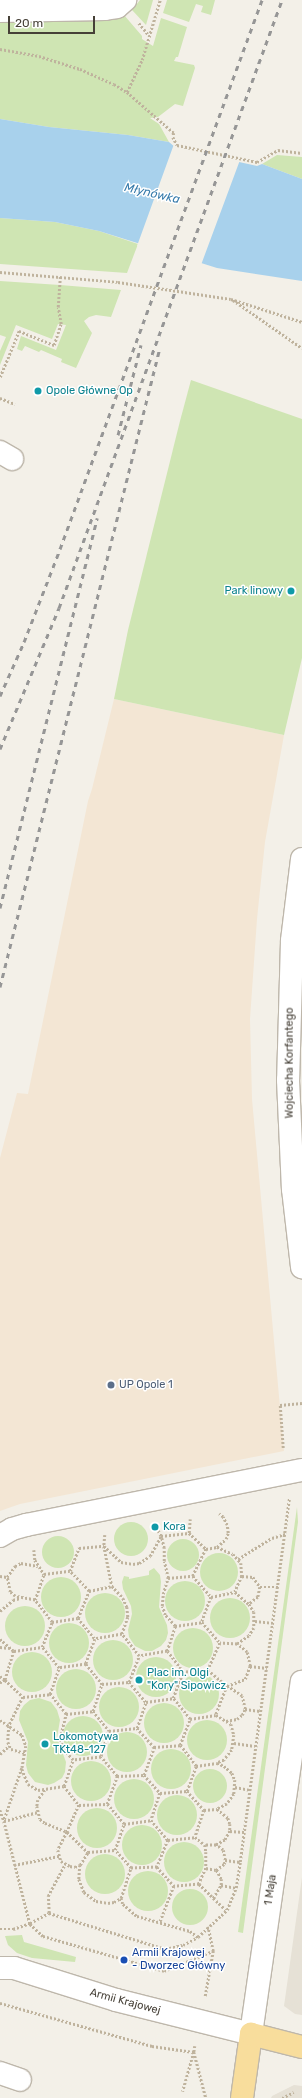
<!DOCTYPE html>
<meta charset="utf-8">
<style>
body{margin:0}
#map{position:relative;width:302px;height:2098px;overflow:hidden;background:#f3f0e8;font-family:Rubik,sans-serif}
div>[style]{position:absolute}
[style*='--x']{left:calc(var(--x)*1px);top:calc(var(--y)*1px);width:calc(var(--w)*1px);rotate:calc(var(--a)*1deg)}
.residential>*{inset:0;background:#e6e1d6}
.commercial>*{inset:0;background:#f3e6d4}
.green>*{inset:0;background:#cfe5b3}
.round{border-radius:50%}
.water>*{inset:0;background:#a8d1ec}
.pier>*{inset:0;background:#f3f0e8}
.path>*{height:2.5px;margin-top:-1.25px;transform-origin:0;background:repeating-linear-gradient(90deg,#bfb39d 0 2px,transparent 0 4px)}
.roads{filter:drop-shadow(1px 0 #beb7ab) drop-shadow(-1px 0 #beb7ab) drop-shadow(0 1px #beb7ab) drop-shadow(0 -1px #beb7ab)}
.minor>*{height:22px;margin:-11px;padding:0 11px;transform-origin:11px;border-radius:11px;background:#fff}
.major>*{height:22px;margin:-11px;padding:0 11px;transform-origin:11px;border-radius:11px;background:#f8dd9c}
.rail>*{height:3px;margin-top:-1.5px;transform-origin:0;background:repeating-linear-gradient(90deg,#969696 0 5px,transparent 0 10px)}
.dots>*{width:11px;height:11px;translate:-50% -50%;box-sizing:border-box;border:2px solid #fff;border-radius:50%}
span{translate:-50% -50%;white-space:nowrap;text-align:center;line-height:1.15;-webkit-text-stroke:3px #fff;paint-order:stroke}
.culture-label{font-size:11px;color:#0d838f}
.left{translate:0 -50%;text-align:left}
.right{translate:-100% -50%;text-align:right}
.street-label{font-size:11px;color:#464037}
.service-label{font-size:11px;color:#4e5e75}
.transit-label{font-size:11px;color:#164399}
.water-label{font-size:12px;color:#377bab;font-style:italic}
.scale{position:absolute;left:8px;top:16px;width:87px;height:18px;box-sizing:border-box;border:2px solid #464037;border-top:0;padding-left:5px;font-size:12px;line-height:14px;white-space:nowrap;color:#464037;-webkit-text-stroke:3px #fff;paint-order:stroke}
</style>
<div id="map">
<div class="residential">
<i style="clip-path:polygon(302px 1877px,302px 2015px,295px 2014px,284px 2006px)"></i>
<i style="clip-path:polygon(294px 2085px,302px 2086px,302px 2098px,271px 2098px,272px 2096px)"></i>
</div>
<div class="commercial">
<i style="clip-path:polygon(114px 699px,284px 735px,265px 842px,257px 919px,250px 1019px,252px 1099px,284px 1451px,20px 1504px,0 1511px,0 1158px,17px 1093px,28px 1094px,88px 801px,92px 789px)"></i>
</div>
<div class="green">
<i style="clip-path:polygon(140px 0,153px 0,146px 25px,132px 10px)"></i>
<i style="clip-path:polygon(167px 0,215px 0,211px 15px,201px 12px,203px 6px,196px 4px,189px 22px,163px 13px)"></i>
<i style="clip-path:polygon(124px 15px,142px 36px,142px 39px,153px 46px,161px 18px,187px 27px,178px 57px,176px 57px,174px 61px,194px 65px,195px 68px,183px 106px,175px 104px,158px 117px,150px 118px,159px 124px,169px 142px,128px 135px,49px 127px,0 119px,0 22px,105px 21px)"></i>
<i style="clip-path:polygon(277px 155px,302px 157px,302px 179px,262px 164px)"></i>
<i style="clip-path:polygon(0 218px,55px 222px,99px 231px,138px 244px,127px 273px,0 264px)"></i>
<i style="clip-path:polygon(0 281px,60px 285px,121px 290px,111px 317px,96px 315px,89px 317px,84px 321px,92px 333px,76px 368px,61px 362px,62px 359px,41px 350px,39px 352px,25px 346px,22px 351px,17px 349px,21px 336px,56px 350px,66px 325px,58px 324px,52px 339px,16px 325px,0 365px,0 351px,6px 337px,0 335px)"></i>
<i style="clip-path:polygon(191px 380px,302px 419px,302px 658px,284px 735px,114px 699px,128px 630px,180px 421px)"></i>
<i style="clip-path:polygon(297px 1507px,298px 1522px,243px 1933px,238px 1932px)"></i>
<i class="round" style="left:114px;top:1522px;width:34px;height:34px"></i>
<i class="round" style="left:42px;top:1536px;width:32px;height:32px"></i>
<i class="round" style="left:167px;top:1539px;width:32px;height:32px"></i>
<i class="round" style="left:200px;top:1553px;width:38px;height:38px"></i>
<i style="clip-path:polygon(154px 1568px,160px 1575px,161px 1582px,159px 1607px,167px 1625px,168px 1633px,166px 1640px,161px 1646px,152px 1651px,145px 1651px,135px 1646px,129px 1637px,128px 1630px,132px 1614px,131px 1606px,123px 1589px,122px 1582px,124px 1576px,129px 1577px,129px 1579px,149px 1575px,149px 1571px)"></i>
<i class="round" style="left:41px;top:1577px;width:40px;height:40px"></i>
<i class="round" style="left:165px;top:1581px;width:40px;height:40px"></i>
<i class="round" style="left:85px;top:1593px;width:40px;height:40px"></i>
<i class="round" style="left:210px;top:1598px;width:40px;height:40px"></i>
<i class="round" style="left:5px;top:1606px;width:40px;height:40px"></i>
<i class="round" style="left:49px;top:1623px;width:40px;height:40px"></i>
<i class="round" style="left:173px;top:1628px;width:40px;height:40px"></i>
<i class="round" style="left:93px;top:1640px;width:40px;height:40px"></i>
<i class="round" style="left:12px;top:1652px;width:40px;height:40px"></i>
<i class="round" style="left:136px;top:1657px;width:40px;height:40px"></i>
<i class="round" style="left:56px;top:1669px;width:40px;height:40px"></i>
<i class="round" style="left:179px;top:1674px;width:40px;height:40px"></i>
<i class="round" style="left:99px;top:1687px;width:40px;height:40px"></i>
<i style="clip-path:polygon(39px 1698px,51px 1702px,57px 1710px,60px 1720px,57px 1738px,66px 1762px,65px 1772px,62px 1778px,54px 1783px,48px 1785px,35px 1782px,28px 1773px,26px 1765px,28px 1742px,19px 1720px,20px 1711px,24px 1705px,30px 1700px)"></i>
<i class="round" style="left:144px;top:1703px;width:40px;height:40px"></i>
<i class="round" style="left:63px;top:1716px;width:40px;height:40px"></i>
<i class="round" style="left:187px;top:1720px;width:40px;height:40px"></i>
<i class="round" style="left:107px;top:1732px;width:40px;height:40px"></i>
<i class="round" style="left:151px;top:1749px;width:40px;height:40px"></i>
<i class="round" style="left:71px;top:1761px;width:40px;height:40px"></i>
<i class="round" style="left:193px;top:1769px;width:34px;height:34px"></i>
<i class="round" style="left:114px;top:1779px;width:40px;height:40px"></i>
<i class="round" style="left:157px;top:1795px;width:40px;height:40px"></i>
<i class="round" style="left:77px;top:1808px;width:40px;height:40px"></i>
<i class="round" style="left:122px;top:1825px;width:40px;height:40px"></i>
<i class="round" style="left:164px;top:1842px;width:40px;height:40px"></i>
<i class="round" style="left:85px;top:1854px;width:40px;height:40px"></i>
<i class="round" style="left:128px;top:1871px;width:40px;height:40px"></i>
<i class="round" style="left:172px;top:1889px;width:36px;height:36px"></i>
<i style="clip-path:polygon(22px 1935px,24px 1942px,76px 1957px,75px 1962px,32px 1958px,17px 1953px,8px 1945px,5px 1936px)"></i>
</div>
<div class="water">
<i style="clip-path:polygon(0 119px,49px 127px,128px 135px,169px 142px,176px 148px,257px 166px,262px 164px,302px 179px,302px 281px,217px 268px,99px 231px,55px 222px,0 218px)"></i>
</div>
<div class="pier">
<i style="clip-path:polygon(174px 144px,177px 146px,240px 160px,201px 265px,137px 246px)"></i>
</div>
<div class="path">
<i style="--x:139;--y:23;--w:14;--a:51"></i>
<i style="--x:0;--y:49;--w:40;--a:10"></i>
<i style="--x:39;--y:56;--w:43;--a:17.6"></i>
<i style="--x:80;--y:69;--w:37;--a:24"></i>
<i style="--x:114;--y:84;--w:15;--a:32"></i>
<i style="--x:127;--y:92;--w:62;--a:41.1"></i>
<i style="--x:174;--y:133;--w:4;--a:104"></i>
<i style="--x:173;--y:137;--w:9;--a:63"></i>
<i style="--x:177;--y:145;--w:82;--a:12"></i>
<i style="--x:257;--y:162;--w:24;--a:-30"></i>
<i style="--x:278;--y:150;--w:24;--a:7"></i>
<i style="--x:127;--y:92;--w:35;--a:-65"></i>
<i style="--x:142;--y:60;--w:63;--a:-73.3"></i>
<i style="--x:0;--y:272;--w:118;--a:4.8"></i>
<i style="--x:118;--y:282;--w:114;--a:8.6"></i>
<i style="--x:231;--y:299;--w:75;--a:17.9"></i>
<i style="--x:233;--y:300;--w:84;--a:34.8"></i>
<i style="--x:0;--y:377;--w:50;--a:-67.6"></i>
<i style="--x:19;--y:331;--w:38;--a:22"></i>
<i style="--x:54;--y:345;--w:22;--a:-72"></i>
<i style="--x:61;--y:324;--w:17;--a:-100"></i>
<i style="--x:58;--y:307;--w:31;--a:-86"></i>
<i style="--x:0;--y:398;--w:16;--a:22"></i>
<i style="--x:283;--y:1448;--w:43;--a:-94"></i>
<i style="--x:280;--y:1405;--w:22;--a:-5"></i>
<i style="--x:189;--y:1533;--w:14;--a:-86"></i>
<i style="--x:105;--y:1535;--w:11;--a:95"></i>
<i style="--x:104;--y:1546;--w:41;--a:78.7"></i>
<i style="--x:104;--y:1546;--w:23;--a:43"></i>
<i style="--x:121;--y:1562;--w:12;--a:9"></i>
<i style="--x:133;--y:1564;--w:6;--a:-9"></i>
<i style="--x:139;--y:1563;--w:13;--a:-32"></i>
<i style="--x:150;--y:1556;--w:23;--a:-61"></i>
<i style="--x:161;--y:1536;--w:12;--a:-121"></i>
<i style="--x:217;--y:1547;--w:17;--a:24"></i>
<i style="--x:233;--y:1554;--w:12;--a:48"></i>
<i style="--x:241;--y:1563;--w:13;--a:86"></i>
<i style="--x:242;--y:1576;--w:17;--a:114"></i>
<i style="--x:206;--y:1549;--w:11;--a:-10"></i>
<i style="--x:217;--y:1547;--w:12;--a:-42"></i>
<i style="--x:226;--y:1539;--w:6;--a:-72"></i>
<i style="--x:228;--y:1533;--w:8;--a:-97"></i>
<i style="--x:227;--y:1525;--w:9;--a:-117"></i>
<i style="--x:223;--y:1517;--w:5;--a:-143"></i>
<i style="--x:34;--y:1550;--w:10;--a:84"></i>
<i style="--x:35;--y:1560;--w:17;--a:57"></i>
<i style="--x:238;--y:1559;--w:40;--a:-32"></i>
<i style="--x:272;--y:1538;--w:14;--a:-17"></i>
<i style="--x:0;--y:1576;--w:7;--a:8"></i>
<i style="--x:242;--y:1576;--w:11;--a:5"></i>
<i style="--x:253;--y:1577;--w:12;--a:55"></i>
<i style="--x:260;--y:1587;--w:10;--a:101"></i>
<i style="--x:258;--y:1597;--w:11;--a:142"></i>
<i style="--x:168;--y:1578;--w:17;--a:-103"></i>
<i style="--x:164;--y:1561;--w:13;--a:-90"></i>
<i style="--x:164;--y:1548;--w:12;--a:-104"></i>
<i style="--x:161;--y:1536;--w:28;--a:-6"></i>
<i style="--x:189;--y:1533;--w:23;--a:43"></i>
<i style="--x:206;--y:1549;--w:30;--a:116"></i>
<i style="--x:260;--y:1587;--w:18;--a:0"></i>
<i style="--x:89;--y:1591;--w:28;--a:-134"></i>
<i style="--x:70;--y:1571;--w:25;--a:-69"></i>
<i style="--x:79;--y:1548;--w:25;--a:-5"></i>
<i style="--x:211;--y:1597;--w:25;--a:-12"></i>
<i style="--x:235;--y:1592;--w:18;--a:41"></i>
<i style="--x:249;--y:1604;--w:9;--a:58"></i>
<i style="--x:254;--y:1612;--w:16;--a:90"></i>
<i style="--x:254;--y:1628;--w:9;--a:122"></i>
<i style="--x:249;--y:1636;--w:14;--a:146"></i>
<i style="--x:237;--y:1644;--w:17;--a:-177"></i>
<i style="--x:35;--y:1600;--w:20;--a:-169"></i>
<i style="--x:15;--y:1596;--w:6;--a:-141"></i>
<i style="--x:10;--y:1592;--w:15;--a:-101"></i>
<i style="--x:7;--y:1577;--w:14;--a:-54"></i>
<i style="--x:15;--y:1566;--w:7;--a:-27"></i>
<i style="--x:21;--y:1563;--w:17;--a:10"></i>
<i style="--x:0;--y:1611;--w:17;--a:-40"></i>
<i style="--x:13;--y:1600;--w:7;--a:-16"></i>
<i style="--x:78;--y:1618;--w:27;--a:51"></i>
<i style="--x:95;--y:1639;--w:27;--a:110"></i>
<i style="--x:86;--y:1664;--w:27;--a:172"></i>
<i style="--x:59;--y:1668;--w:27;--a:-129"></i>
<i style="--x:42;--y:1647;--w:27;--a:-68"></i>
<i style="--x:52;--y:1622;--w:26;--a:-9"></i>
<i style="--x:78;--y:1618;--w:29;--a:-68"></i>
<i style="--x:89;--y:1591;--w:24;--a:-12"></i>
<i style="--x:112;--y:1586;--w:16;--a:47"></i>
<i style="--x:123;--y:1598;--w:10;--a:66"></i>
<i style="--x:127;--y:1607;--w:10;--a:84"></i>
<i style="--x:128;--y:1617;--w:18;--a:109"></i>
<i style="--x:122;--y:1634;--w:27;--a:170"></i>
<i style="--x:255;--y:1621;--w:18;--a:6"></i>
<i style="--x:52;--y:1622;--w:28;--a:-128"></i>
<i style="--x:35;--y:1600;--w:28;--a:-71"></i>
<i style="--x:44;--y:1574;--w:26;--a:-7"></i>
<i style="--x:175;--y:1626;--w:15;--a:-132"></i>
<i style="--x:165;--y:1615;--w:9;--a:-108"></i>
<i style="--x:162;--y:1606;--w:12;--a:-85"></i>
<i style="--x:163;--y:1594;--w:17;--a:-73"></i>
<i style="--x:168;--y:1578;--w:25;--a:-5"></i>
<i style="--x:193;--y:1576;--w:28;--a:49"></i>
<i style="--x:211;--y:1597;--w:27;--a:110"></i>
<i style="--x:0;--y:1639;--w:18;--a:41"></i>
<i style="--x:14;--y:1651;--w:28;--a:-8"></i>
<i style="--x:0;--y:1647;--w:9;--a:6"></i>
<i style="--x:14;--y:1651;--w:30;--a:107"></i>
<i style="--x:5;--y:1680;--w:25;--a:43"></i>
<i style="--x:23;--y:1697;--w:27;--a:-6"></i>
<i style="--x:50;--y:1694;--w:28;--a:-71"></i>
<i style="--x:167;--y:1651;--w:26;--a:-72"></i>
<i style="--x:175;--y:1626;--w:27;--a:-8"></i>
<i style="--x:202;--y:1622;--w:28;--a:49"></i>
<i style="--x:220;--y:1643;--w:30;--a:114"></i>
<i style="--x:208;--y:1670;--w:25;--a:175"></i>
<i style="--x:86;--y:1664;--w:26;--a:51"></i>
<i style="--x:102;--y:1684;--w:27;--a:-4"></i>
<i style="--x:129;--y:1682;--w:28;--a:-69"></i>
<i style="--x:139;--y:1656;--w:28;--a:-128"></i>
<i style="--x:250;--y:1666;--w:17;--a:7"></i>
<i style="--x:208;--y:1670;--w:25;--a:40"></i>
<i style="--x:227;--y:1686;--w:31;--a:111"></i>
<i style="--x:0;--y:1676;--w:6;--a:39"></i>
<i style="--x:5;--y:1680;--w:6;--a:149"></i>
<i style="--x:129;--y:1682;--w:26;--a:50"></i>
<i style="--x:146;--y:1702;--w:27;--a:-8"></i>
<i style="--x:173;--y:1698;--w:28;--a:-69"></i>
<i style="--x:183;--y:1672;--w:26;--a:-127"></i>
<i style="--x:167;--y:1651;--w:28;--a:170"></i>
<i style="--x:23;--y:1697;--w:32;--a:116"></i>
<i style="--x:9;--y:1726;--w:16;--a:94"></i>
<i style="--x:8;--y:1742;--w:8;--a:67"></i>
<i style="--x:11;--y:1749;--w:15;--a:16"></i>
<i style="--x:245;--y:1709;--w:15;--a:8"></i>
<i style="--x:93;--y:1711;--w:28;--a:-72"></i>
<i style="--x:66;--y:1714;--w:27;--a:-6"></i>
<i style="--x:93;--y:1711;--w:26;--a:51"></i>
<i style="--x:109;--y:1731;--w:27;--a:107"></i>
<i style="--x:190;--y:1719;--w:26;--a:-9"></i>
<i style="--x:216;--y:1715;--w:17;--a:31"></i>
<i style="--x:231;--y:1724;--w:11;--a:75"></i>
<i style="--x:234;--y:1735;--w:15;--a:98"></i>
<i style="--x:232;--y:1750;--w:13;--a:129"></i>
<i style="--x:224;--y:1760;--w:8;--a:157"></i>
<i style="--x:0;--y:1720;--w:27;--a:34"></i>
<i style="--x:22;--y:1735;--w:12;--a:70"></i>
<i style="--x:26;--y:1746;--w:22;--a:100"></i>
<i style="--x:22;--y:1768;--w:56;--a:108.8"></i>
<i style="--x:4;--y:1821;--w:106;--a:75.8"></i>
<i style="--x:30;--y:1924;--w:18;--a:43"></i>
<i style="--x:43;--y:1936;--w:126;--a:16.1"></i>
<i style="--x:164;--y:1971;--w:53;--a:-22.2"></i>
<i style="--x:226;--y:1721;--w:11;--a:-10"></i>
<i style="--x:237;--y:1719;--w:6;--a:-39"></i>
<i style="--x:242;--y:1715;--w:7;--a:-63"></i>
<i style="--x:245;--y:1709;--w:13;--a:-103"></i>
<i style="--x:242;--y:1696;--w:18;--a:-146"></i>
<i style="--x:227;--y:1686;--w:19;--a:-21"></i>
<i style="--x:245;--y:1679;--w:14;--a:-69"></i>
<i style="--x:250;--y:1666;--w:14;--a:-102"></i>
<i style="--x:247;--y:1652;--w:13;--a:-141"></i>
<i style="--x:137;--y:1728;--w:25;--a:48"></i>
<i style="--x:154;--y:1747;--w:26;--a:-4"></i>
<i style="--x:180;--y:1745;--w:28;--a:-69"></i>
<i style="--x:190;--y:1719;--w:27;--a:-129"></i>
<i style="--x:109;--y:1731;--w:28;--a:-6"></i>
<i style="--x:137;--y:1728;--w:28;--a:-71"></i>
<i style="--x:234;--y:1743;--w:21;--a:8"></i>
<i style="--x:0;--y:1754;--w:12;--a:-42"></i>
<i style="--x:196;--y:1766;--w:21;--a:-8"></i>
<i style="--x:217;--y:1763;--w:8;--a:23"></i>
<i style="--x:224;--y:1766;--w:11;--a:41"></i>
<i style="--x:232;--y:1773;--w:8;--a:67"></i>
<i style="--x:235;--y:1780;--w:14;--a:94"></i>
<i style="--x:234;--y:1794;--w:12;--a:125"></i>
<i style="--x:227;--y:1804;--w:11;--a:153"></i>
<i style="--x:22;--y:1769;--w:16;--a:68"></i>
<i style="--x:28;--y:1784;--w:12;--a:31"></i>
<i style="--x:38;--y:1790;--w:26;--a:-9"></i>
<i style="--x:64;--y:1786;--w:28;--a:-71"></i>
<i style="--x:73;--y:1760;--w:15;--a:-132"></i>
<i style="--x:63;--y:1749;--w:11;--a:-105"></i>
<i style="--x:60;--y:1738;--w:25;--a:-76"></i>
<i style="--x:66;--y:1714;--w:26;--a:-129"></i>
<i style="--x:144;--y:1775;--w:24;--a:48"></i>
<i style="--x:160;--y:1793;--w:28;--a:108"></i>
<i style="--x:117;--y:1776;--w:27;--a:-2"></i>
<i style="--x:144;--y:1775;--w:30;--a:-70"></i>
<i style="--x:64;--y:1786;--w:24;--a:52"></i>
<i style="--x:79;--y:1805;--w:28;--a:-2"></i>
<i style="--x:107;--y:1804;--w:30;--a:-70"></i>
<i style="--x:117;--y:1776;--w:25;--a:-130"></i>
<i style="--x:101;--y:1757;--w:28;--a:174"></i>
<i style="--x:235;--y:1787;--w:15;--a:11"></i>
<i style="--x:45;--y:1790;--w:12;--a:125"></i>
<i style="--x:38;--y:1800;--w:6;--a:99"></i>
<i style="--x:37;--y:1806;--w:13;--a:77"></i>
<i style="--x:40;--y:1819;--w:6;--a:39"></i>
<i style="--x:45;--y:1823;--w:24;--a:22"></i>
<i style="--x:67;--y:1832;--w:20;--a:117"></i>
<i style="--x:58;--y:1850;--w:11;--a:75"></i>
<i style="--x:61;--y:1861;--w:10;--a:29"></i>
<i style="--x:70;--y:1866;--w:5;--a:11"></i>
<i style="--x:75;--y:1867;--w:5;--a:-22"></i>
<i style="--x:80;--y:1865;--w:15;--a:-58"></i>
<i style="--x:187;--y:1791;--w:25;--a:48"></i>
<i style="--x:204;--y:1810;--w:28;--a:108"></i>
<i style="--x:160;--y:1793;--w:27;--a:-4"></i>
<i style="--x:187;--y:1791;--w:27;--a:-70"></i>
<i style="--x:196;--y:1766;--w:26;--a:-127"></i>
<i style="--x:79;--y:1805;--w:30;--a:114"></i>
<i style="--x:67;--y:1832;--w:29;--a:44"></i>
<i style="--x:88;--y:1852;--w:27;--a:-4"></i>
<i style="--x:115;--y:1850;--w:28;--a:-71"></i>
<i style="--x:124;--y:1824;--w:26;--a:-130"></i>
<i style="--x:0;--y:1810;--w:12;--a:70"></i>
<i style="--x:4;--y:1821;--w:34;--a:-15"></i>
<i style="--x:204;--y:1810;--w:13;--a:-4"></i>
<i style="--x:217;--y:1809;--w:14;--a:39"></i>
<i style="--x:228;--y:1818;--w:6;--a:72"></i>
<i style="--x:230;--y:1824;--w:7;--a:90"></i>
<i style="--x:230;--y:1831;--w:10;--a:119"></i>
<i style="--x:225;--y:1840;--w:10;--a:151"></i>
<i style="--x:216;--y:1845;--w:11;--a:180"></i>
<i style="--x:124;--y:1824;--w:27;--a:-8"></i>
<i style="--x:151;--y:1820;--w:26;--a:50"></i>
<i style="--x:168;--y:1840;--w:29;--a:112"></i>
<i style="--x:157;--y:1867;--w:26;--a:178"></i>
<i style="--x:230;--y:1831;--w:14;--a:4"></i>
<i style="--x:168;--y:1840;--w:27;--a:-6"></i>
<i style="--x:195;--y:1837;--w:13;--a:39"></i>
<i style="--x:205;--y:1845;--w:7;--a:82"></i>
<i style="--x:206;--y:1852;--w:16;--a:90"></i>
<i style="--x:206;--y:1868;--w:17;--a:114"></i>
<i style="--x:199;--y:1884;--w:25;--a:175"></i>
<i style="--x:225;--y:1860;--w:15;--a:8"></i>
<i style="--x:14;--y:1865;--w:46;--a:-11.3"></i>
<i style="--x:80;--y:1865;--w:14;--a:94"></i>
<i style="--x:79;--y:1879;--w:14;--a:69"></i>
<i style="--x:84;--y:1892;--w:15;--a:37"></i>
<i style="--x:96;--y:1901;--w:12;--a:9"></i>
<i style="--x:108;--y:1903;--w:6;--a:-9"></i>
<i style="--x:114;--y:1902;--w:8;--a:-30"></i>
<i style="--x:121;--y:1898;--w:32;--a:-72"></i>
<i style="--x:131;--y:1868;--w:24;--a:-132"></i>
<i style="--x:157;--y:1867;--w:25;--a:48"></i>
<i style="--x:174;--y:1886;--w:40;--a:111"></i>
<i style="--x:206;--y:1868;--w:10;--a:11"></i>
<i style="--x:216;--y:1870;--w:10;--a:-37"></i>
<i style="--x:224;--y:1864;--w:4;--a:-76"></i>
<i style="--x:225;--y:1860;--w:10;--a:-101"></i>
<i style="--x:223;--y:1850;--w:9;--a:-144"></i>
<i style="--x:199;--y:1884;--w:37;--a:44"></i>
<i style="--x:221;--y:1885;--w:15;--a:11"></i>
<i style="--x:121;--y:1898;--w:6;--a:72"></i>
<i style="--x:123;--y:1904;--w:18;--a:41"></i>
<i style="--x:137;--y:1916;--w:55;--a:15.8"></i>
<i style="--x:190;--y:1931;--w:10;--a:37"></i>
<i style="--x:213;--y:1898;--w:15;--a:-58"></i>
<i style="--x:221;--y:1885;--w:6;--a:-90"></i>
<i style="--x:221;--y:1879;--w:10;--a:-119"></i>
<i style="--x:49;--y:1913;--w:17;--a:-93"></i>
<i style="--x:48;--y:1896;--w:36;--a:-62"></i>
<i style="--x:0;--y:1929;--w:13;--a:0"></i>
<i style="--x:13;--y:1929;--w:18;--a:-19"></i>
<i style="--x:30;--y:1923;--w:21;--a:-28"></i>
<i style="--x:49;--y:1913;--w:121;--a:17.2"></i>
<i style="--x:165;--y:1949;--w:18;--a:-13"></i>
<i style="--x:183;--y:1945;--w:17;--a:-28"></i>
<i style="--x:198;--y:1937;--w:40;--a:-43"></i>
<i style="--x:227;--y:1910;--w:24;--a:-68"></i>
<i style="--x:236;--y:1888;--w:26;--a:-81"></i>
<i style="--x:240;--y:1862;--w:367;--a:-82.3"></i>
<i style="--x:205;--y:1996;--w:46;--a:-79.9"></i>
<i style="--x:213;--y:1951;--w:25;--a:-102"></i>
<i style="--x:0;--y:2003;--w:158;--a:15.8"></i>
<i style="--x:152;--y:2046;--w:42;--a:8.1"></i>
<i style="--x:194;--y:2052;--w:41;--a:105.8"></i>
<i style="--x:195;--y:2046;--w:6;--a:99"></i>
<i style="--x:194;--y:2052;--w:48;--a:75.4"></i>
<i style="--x:282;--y:2098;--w:13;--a:-27"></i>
</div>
<div class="roads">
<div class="minor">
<i style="--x:0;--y:11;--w:105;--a:-1.1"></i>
<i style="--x:105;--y:9;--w:12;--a:-9"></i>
<i style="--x:117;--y:7;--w:11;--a:-41"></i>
<i style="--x:0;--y:452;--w:14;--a:30"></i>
<i style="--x:302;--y:859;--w:83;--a:97"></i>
<i style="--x:292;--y:941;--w:139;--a:91.6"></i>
<i style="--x:288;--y:1080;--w:109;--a:87.4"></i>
<i style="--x:293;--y:1189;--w:79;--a:83.4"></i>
<i style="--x:0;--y:1536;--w:14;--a:-30"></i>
<i style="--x:12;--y:1529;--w:15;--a:-16"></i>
<i style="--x:26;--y:1525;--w:281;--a:-11.3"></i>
<i style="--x:0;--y:1968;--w:14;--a:0"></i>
<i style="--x:14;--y:1968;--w:107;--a:17.4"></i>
<i style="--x:116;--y:2000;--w:139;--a:14.1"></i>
<i style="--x:251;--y:2034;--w:356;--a:-81.8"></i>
<i style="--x:0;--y:2073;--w:21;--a:19"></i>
</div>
<div class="major">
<i style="--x:242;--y:2098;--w:65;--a:-82"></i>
<i style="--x:251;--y:2034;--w:53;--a:14.3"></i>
</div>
</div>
<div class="rail">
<i style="--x:118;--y:435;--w:93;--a:-75.7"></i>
<i style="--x:0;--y:696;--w:59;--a:-66"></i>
<i style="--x:24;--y:642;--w:100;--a:-68.8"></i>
<i style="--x:60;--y:549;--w:585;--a:-69.8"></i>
<i style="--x:0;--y:749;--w:153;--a:-67.3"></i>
<i style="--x:59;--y:608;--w:648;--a:-69.86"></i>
<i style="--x:0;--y:908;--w:402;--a:-76"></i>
<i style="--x:0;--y:987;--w:656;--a:-75.96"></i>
</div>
<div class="dots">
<i style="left:38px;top:391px;background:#0f9aa8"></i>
<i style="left:291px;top:591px;background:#0f9aa8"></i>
<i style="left:111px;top:1385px;background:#5c6f8a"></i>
<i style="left:155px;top:1527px;background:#0f9aa8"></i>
<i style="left:139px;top:1680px;background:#0f9aa8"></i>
<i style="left:45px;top:1744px;background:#0f9aa8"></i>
<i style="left:124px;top:1960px;background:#1a4fb4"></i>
</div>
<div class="culture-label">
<span class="left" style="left:46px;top:391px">Opole Główne Op</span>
<span class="right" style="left:283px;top:591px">Park linowy</span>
<span class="left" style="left:163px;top:1527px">Kora</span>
<span class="left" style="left:147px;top:1680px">Plac im. Olgi<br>"Kory" Sipowicz</span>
<span class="left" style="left:53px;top:1744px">Lokomotywa<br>TKt48-127</span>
</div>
<div class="street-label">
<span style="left:290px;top:1063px;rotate:-90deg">Wojciecha Korfantego</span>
<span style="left:271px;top:1890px;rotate:-82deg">1 Maja</span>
<span style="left:125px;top:2002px;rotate:15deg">Armii Krajowej</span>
</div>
<div class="service-label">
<span class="left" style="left:119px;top:1385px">UP Opole 1</span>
</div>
<div class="transit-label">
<span class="left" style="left:132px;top:1960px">Armii Krajowej<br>- Dworzec Główny</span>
</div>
<div class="water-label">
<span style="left:152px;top:194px;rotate:13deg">Młynówka</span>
</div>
<div class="scale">20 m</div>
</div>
